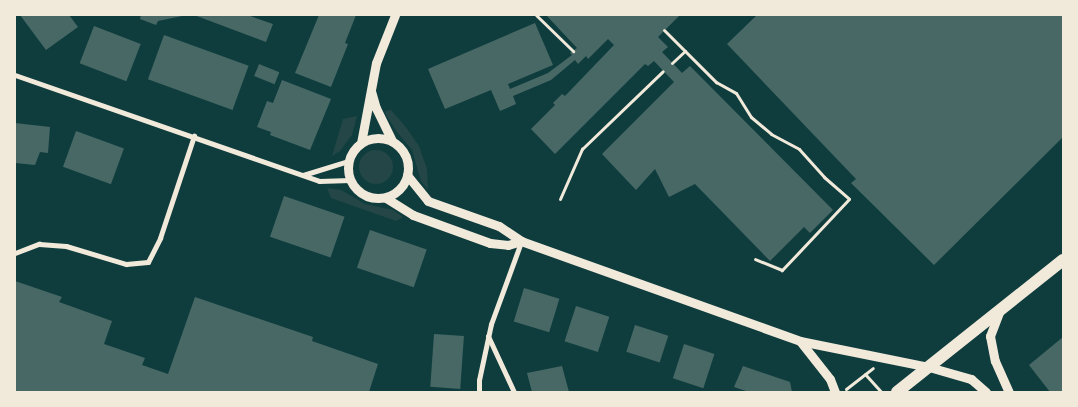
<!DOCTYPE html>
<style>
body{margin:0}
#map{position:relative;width:1078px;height:407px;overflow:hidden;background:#0f3d3e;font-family:Inter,sans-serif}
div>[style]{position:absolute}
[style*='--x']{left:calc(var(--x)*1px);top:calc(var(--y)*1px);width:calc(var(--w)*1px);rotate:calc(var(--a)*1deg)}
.green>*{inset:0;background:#244646}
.round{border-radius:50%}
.building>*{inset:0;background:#486865;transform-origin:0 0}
.path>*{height:3px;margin:-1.5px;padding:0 1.5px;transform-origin:1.5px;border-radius:1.5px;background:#f1e9da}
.minor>*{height:5px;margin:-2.5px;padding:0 2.5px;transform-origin:2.5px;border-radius:2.5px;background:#f1e9da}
.tertiary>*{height:9px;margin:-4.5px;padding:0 4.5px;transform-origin:4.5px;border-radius:4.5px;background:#f1e9da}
.tertiary>.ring{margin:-4.5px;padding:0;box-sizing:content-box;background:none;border:9px solid #f1e9da;border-radius:50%}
.primary>*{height:12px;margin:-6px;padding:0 6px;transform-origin:6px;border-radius:6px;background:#f1e9da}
span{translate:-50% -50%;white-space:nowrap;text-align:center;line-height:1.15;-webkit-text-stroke:5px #f1e9da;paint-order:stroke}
.frame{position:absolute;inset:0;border:16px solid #f1e9da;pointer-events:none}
</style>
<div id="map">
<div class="green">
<i style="clip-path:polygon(391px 110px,405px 126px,419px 146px,427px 169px,428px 190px,421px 181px,412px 150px,397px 132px,386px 115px,385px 111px)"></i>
<i style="clip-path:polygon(357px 116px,352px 135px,340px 151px,332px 156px,343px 119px)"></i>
<i class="round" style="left:359px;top:150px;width:34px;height:34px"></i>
<i style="clip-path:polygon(327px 188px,341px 190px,365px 204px,393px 210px,403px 217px,396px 221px,331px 198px)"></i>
</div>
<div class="building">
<i style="clip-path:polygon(20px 15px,69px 15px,78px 27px,46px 50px)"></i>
<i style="clip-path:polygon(141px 15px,182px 15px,182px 16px,158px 21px,156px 25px,140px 19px)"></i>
<i style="clip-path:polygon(194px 15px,247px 15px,273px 24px,266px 42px)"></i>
<i style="clip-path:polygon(319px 15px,356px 15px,345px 43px,348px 44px,331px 87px,295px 73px)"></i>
<i style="clip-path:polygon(546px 15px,680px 15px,658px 37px,668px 47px,662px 52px,682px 73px,690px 66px,833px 210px,810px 233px,804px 227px,770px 261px,695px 184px,669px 197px,655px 169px,636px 190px,602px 154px,674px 82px,654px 61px,648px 66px,645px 64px,555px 154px,531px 129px,555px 105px,553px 103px,562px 94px,565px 96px,614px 45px,608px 39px,588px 59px,586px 56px,578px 64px,575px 60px,551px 80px,513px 96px,516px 104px,500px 111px,491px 90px,445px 109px,428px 69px,535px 23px,553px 65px,508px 84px,510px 89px,548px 73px,572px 55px,570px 53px,577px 48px)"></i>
<i style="clip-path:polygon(757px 15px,1063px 15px,1063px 137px,934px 265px,851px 183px,856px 179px,727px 44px)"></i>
<i style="left:94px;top:26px;width:50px;height:40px;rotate:21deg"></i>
<i style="left:164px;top:35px;width:90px;height:47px;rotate:20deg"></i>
<i style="left:259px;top:64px;width:22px;height:13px;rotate:22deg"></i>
<i style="clip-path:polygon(282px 80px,331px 99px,310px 150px,270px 135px,271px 132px,257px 127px,267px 101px,273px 103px)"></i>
<i style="clip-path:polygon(15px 123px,50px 127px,48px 153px,40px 152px,35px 165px,15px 163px)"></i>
<i style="left:76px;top:131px;width:51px;height:38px;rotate:20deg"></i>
<i style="left:284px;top:196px;width:64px;height:43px;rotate:19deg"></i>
<i style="left:370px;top:230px;width:60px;height:40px;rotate:19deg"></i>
<i style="clip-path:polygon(15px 281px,62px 297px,59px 302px,112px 321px,104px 344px,145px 358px,142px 365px,168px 374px,195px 297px,313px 337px,312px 341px,378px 364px,369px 392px,15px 392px)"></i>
<i style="left:524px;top:288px;width:37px;height:35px;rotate:17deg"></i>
<i style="left:576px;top:306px;width:35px;height:37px;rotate:18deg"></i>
<i style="left:635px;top:325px;width:35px;height:28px;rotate:18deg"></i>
<i style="left:434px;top:334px;width:30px;height:53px;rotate:4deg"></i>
<i style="clip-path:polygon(1063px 337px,1063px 392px,1050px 392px,1029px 365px)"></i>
<i style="left:684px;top:344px;width:32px;height:36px;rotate:18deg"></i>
<i style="clip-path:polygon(562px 366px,569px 392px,532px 392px,527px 373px)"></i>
<i style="clip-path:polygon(743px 366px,790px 382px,792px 392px,749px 392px,734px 387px)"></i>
</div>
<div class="path">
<i style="--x:536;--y:15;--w:52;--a:44.2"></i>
<i style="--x:664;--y:30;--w:74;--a:45"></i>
<i style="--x:716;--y:82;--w:23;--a:29"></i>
<i style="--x:736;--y:93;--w:28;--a:58"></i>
<i style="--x:751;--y:117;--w:26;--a:40"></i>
<i style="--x:771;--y:134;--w:32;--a:28"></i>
<i style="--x:799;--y:149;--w:38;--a:48"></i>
<i style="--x:824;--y:177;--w:33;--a:41"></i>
<i style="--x:849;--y:199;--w:98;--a:133.3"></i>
<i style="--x:782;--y:270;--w:29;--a:-158"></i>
<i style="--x:672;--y:63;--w:18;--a:-43"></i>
<i style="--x:560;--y:199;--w:55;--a:-66.3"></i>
<i style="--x:582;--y:149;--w:112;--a:-43.9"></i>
<i style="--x:865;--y:374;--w:24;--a:48"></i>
<i style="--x:846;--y:389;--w:34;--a:-38"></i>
</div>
<div class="minor">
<i style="--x:15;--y:75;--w:322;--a:19.2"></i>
<i style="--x:319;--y:181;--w:31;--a:-2"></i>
<i style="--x:303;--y:175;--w:47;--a:-17.3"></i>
<i style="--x:15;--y:253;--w:26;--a:-21"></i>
<i style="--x:39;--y:244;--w:27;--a:4"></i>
<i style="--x:66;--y:246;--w:63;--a:16.7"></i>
<i style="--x:126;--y:264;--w:22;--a:-5"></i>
<i style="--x:148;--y:262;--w:27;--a:-63"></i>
<i style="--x:160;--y:238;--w:108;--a:-71.6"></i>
<i style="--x:488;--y:336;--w:62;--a:65.1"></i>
<i style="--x:479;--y:392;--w:12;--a:-90"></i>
<i style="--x:479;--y:380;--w:57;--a:-77.9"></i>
<i style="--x:491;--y:324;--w:87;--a:-69.9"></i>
</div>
<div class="tertiary">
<i style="--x:371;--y:91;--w:18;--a:74"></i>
<i style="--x:376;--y:108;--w:37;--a:64"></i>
<i class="ring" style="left:348px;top:138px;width:51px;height:51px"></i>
<i style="--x:361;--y:143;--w:81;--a:-79.4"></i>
<i style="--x:376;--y:63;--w:52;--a:-68.4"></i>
<i style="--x:407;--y:175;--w:33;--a:51"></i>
<i style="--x:428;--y:201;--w:75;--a:19.4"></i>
<i style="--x:499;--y:226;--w:27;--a:34"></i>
<i style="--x:521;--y:241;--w:296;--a:19.7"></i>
<i style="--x:800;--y:341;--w:132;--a:11.4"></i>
<i style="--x:929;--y:367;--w:44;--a:15.9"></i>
<i style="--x:971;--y:379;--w:20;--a:41"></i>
<i style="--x:386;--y:198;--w:32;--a:32"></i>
<i style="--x:413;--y:215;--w:82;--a:20"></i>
<i style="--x:490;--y:243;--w:18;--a:6"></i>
<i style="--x:508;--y:245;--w:14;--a:-17"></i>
<i style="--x:1000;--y:310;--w:28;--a:111"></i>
<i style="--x:990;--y:336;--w:25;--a:79"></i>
<i style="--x:995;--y:361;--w:34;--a:66"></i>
<i style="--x:800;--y:341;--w:48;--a:51.7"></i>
<i style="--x:830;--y:379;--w:14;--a:69"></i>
</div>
<div class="primary">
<i style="--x:897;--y:392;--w:212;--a:-38.5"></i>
</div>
<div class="frame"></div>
</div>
